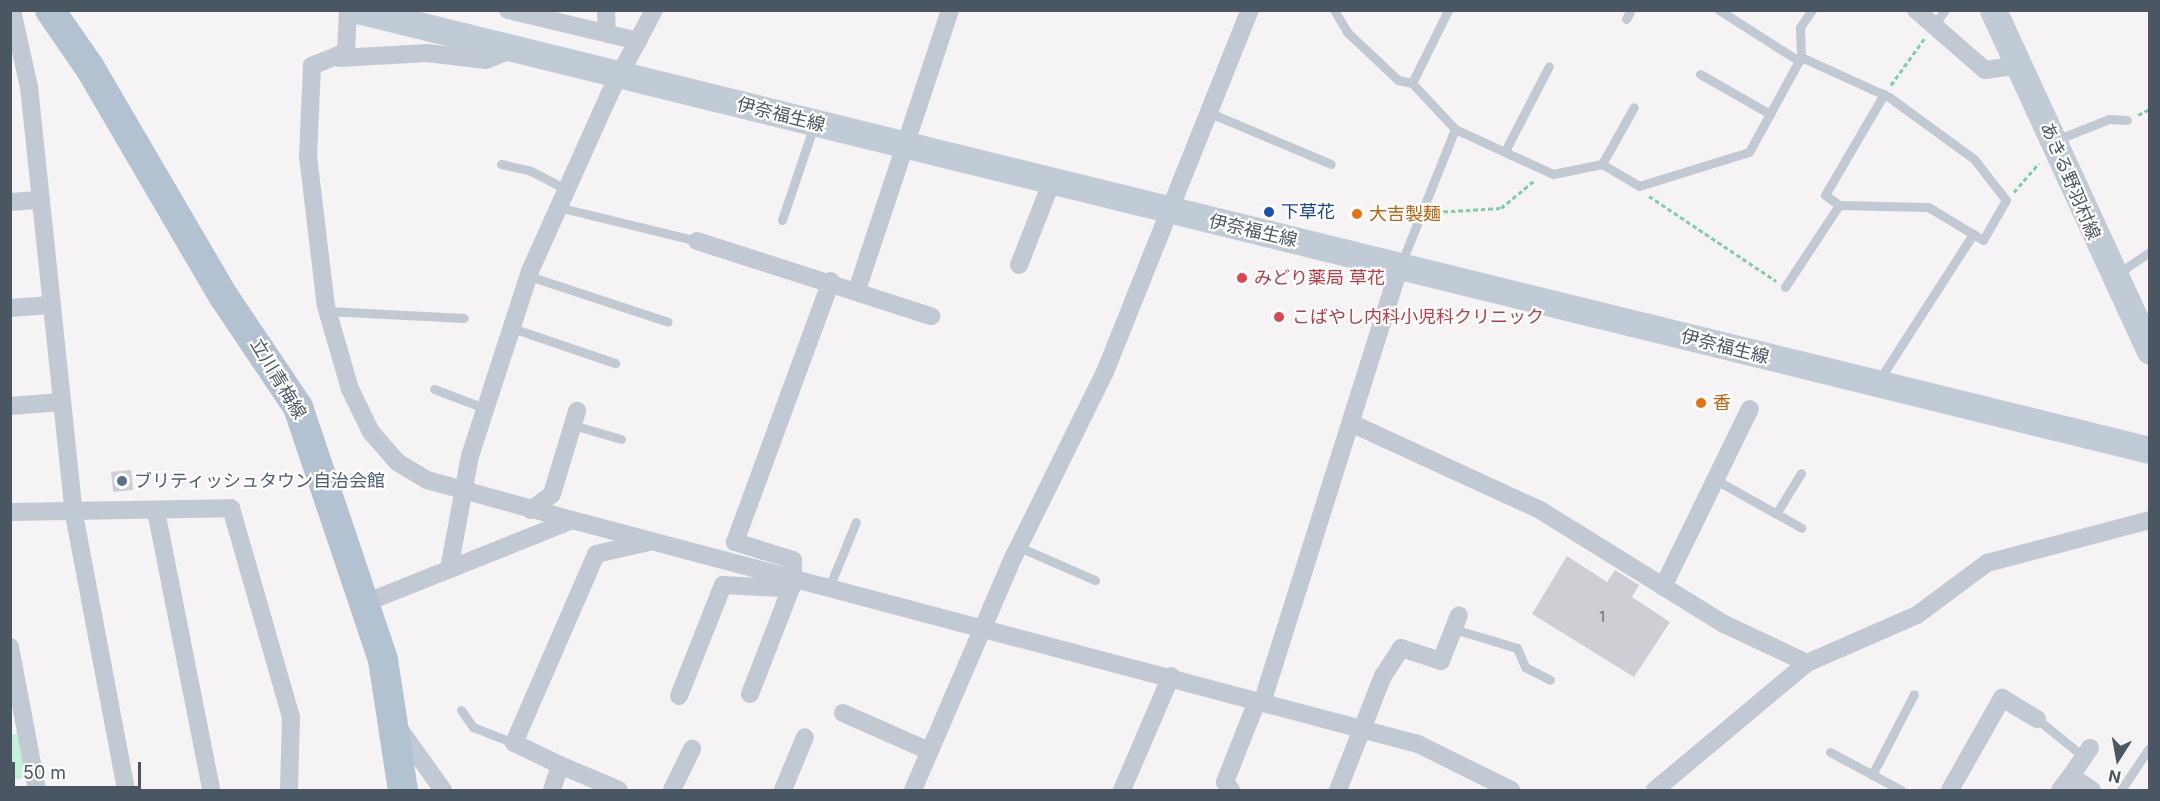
<!DOCTYPE html>
<meta charset="utf-8">
<style>
body{margin:0}
#map{position:relative;width:2160px;height:801px;overflow:hidden;background:#f5f3f3;font-family:Inter,"Noto Sans JP",sans-serif}
div>[style]{position:absolute}
[style*='--x']{left:calc(var(--x)*1px);top:calc(var(--y)*1px);width:calc(var(--w)*1px);rotate:calc(var(--a)*1deg)}
.green>*{inset:0;background:#c3f1d5}
.building>*{inset:0;background:#cdcfd5;transform-origin:0 0}
.path>*{height:3px;margin-top:-1.5px;transform-origin:0;background:repeating-linear-gradient(90deg,#7ad0a6 0 4.5px,transparent 0 7.5px)}
.service>*{height:9px;margin:-4.5px;padding:0 4.5px;transform-origin:4.5px;border-radius:4.5px;background:#c1cad2}
.minor>*{height:18px;margin:-9px;padding:0 9px;transform-origin:9px;border-radius:9px;background:#c1cad2}
.secondary>*{height:27px;margin:-13.5px;padding:0 13.5px;transform-origin:13.5px;border-radius:13.5px;background:#c1cbd6}
.primary>*{height:30px;margin:-15px;padding:0 15px;transform-origin:15px;border-radius:15px;background:#b3c2d1}
.dots>*{width:16px;height:16px;translate:-50% -50%;box-sizing:border-box;border:3px solid #fff;border-radius:50%}
span{translate:-50% -50%;white-space:nowrap;text-align:center;line-height:1.15;-webkit-text-stroke:4.5px #fff;paint-order:stroke}
.number-label{font-size:15px;color:#6b747e}
.number-label span{-webkit-text-stroke-width:0}
.street-label{font-size:18px;color:#4a5661}
.transit-label{font-size:18px;color:#164399}
.left{translate:0 -50%;text-align:left}
.food-label{font-size:18px;color:#c56008}
.health-label{font-size:18px;color:#be3a42}
.service-label{font-size:18px;color:#4e5e75}
.frame{position:absolute;inset:0;border:12px solid #4a5661;pointer-events:none}
.north{position:absolute;left:2088px;top:729px;width:60px;height:60px;-webkit-text-stroke:4px #fff;paint-order:stroke;rotate:191deg;font-size:16px;font-weight:700;line-height:24px;text-align:center;color:#4a5661}
.north::after{content:'';display:block;margin:auto;width:21px;height:27px;background:#4a5661;clip-path:polygon(50% 0,100% 100%,50% 72%,0 100%)}
.scale{position:absolute;left:12px;top:762px;width:129px;height:27px;box-sizing:border-box;border:3px solid #4a5661;border-top:0;padding-left:8px;font-size:18px;line-height:21px;white-space:nowrap;color:#4a5661;-webkit-text-stroke:4px #fff;paint-order:stroke}
</style>
<div id="map">
<div class="green">
<i style="clip-path:polygon(19px 733px,27px 777px,11px 780px,11px 735px)"></i>
</div>
<div class="building">
<i style="left:131px;top:470px;width:20px;height:20px;rotate:84deg"></i>
<i style="clip-path:polygon(1567px 556px,1607px 582px,1615px 570px,1639px 585px,1632px 597px,1670px 622px,1634px 677px,1532px 614px)"></i>
</div>
<div class="path">
<i style="--x:1891;--y:85;--w:57;--a:-54.3"></i>
<i style="--x:2138;--y:115;--w:13;--a:-27"></i>
<i style="--x:2014;--y:192;--w:38;--a:-49"></i>
<i style="--x:1649;--y:196;--w:153;--a:33.8"></i>
<i style="--x:1436;--y:212;--w:65;--a:-3.5"></i>
<i style="--x:1501;--y:208;--w:44;--a:-39.5"></i>
</div>
<div class="service">
<i style="--x:1334;--y:10;--w:26;--a:59"></i>
<i style="--x:1347;--y:32;--w:70;--a:43.3"></i>
<i style="--x:1398;--y:80;--w:14;--a:12"></i>
<i style="--x:1412;--y:83;--w:63;--a:46.9"></i>
<i style="--x:1455;--y:129;--w:145;--a:111.8"></i>
<i style="--x:1719;--y:10;--w:95;--a:32.5"></i>
<i style="--x:1626;--y:19;--w:10;--a:-61"></i>
<i style="--x:1934;--y:25;--w:19;--a:-54"></i>
<i style="--x:1801;--y:57;--w:97;--a:24.4"></i>
<i style="--x:1889;--y:97;--w:105;--a:36.1"></i>
<i style="--x:1974;--y:159;--w:52;--a:52"></i>
<i style="--x:2006;--y:200;--w:46;--a:119.9"></i>
<i style="--x:1983;--y:240;--w:12;--a:-149"></i>
<i style="--x:1700;--y:74;--w:81;--a:29.7"></i>
<i style="--x:1412;--y:83;--w:81;--a:-63.7"></i>
<i style="--x:1210;--y:113;--w:131;--a:22.9"></i>
<i style="--x:1455;--y:129;--w:108;--a:24.7"></i>
<i style="--x:1553;--y:174;--w:50;--a:-11.5"></i>
<i style="--x:1602;--y:164;--w:43;--a:30.7"></i>
<i style="--x:1639;--y:186;--w:115;--a:-17.2"></i>
<i style="--x:1749;--y:152;--w:108;--a:-61.3"></i>
<i style="--x:1801;--y:57;--w:30;--a:-92"></i>
<i style="--x:1800;--y:27;--w:21;--a:-55"></i>
<i style="--x:2056;--y:140;--w:57;--a:-21.6"></i>
<i style="--x:2109;--y:119;--w:18;--a:3"></i>
<i style="--x:1506;--y:149;--w:93;--a:-62.6"></i>
<i style="--x:501;--y:164;--w:31;--a:13"></i>
<i style="--x:531;--y:171;--w:43;--a:27.8"></i>
<i style="--x:1602;--y:164;--w:65;--a:-60.7"></i>
<i style="--x:562;--y:208;--w:139;--a:13.7"></i>
<i style="--x:782;--y:220;--w:100;--a:-71.4"></i>
<i style="--x:2117;--y:274;--w:40;--a:-34"></i>
<i style="--x:529;--y:276;--w:146;--a:18.3"></i>
<i style="--x:1785;--y:287;--w:98;--a:-56.6"></i>
<i style="--x:327;--y:311;--w:137;--a:2.9"></i>
<i style="--x:512;--y:328;--w:109;--a:18.8"></i>
<i style="--x:1879;--y:380;--w:174;--a:-57.2"></i>
<i style="--x:1973;--y:234;--w:52;--a:-149"></i>
<i style="--x:1928;--y:207;--w:89;--a:-178.7"></i>
<i style="--x:1839;--y:205;--w:17;--a:-144"></i>
<i style="--x:1825;--y:195;--w:117;--a:-59.7"></i>
<i style="--x:434;--y:389;--w:53;--a:20.8"></i>
<i style="--x:573;--y:425;--w:50;--a:16.3"></i>
<i style="--x:1716;--y:480;--w:98;--a:29.2"></i>
<i style="--x:1776;--y:514;--w:48;--a:-58.6"></i>
<i style="--x:1019;--y:547;--w:83;--a:23.5"></i>
<i style="--x:830;--y:585;--w:68;--a:-67.6"></i>
<i style="--x:1454;--y:629;--w:66;--a:16.8"></i>
<i style="--x:1517;--y:648;--w:21;--a:67"></i>
<i style="--x:1525;--y:667;--w:28;--a:27"></i>
<i style="--x:461;--y:710;--w:21;--a:55"></i>
<i style="--x:473;--y:727;--w:44;--a:21.3"></i>
<i style="--x:2037;--y:719;--w:60;--a:39"></i>
<i style="--x:1830;--y:752;--w:81;--a:28.2"></i>
<i style="--x:1872;--y:775;--w:91;--a:-62.6"></i>
<i style="--x:2121;--y:790;--w:50;--a:-56.3"></i>
</div>
<div class="minor">
<i style="--x:12;--y:10;--w:79;--a:77.6"></i>
<i style="--x:29;--y:87;--w:424;--a:84"></i>
<i style="--x:73;--y:509;--w:286;--a:79.3"></i>
<i style="--x:348;--y:10;--w:42;--a:92.7"></i>
<i style="--x:346;--y:52;--w:37;--a:158"></i>
<i style="--x:312;--y:66;--w:90;--a:92.5"></i>
<i style="--x:308;--y:156;--w:151;--a:83.2"></i>
<i style="--x:326;--y:306;--w:86;--a:73.9"></i>
<i style="--x:350;--y:389;--w:48;--a:64"></i>
<i style="--x:371;--y:432;--w:40;--a:49"></i>
<i style="--x:397;--y:462;--w:35;--a:31"></i>
<i style="--x:427;--y:480;--w:150;--a:15.4"></i>
<i style="--x:508;--y:10;--w:134;--a:13.4"></i>
<i style="--x:606;--y:10;--w:24;--a:88"></i>
<i style="--x:1916;--y:10;--w:91;--a:41"></i>
<i style="--x:1985;--y:70;--w:35;--a:-8"></i>
<i style="--x:340;--y:58;--w:87;--a:-3.3"></i>
<i style="--x:427;--y:53;--w:59;--a:6.8"></i>
<i style="--x:486;--y:60;--w:29;--a:-22"></i>
<i style="--x:10;--y:202;--w:31;--a:-4"></i>
<i style="--x:697;--y:241;--w:246;--a:17.8"></i>
<i style="--x:1019;--y:265;--w:90;--a:-68.6"></i>
<i style="--x:857;--y:290;--w:295;--a:-71.6"></i>
<i style="--x:10;--y:308;--w:40;--a:-4.3"></i>
<i style="--x:10;--y:406;--w:51;--a:-4.5"></i>
<i style="--x:1353;--y:424;--w:206;--a:24.7"></i>
<i style="--x:1540;--y:510;--w:214;--a:31.8"></i>
<i style="--x:1722;--y:623;--w:94;--a:25.2"></i>
<i style="--x:531;--y:510;--w:26;--a:-37"></i>
<i style="--x:552;--y:494;--w:87;--a:-73.2"></i>
<i style="--x:156;--y:511;--w:284;--a:78.8"></i>
<i style="--x:10;--y:512;--w:221;--a:-1"></i>
<i style="--x:231;--y:508;--w:217;--a:74"></i>
<i style="--x:291;--y:717;--w:73;--a:91.6"></i>
<i style="--x:449;--y:569;--w:115;--a:-79.5"></i>
<i style="--x:470;--y:456;--w:194;--a:-72"></i>
<i style="--x:530;--y:271;--w:193;--a:-65.8"></i>
<i style="--x:609;--y:95;--w:96;--a:-62.1"></i>
<i style="--x:1663;--y:587;--w:198;--a:-64"></i>
<i style="--x:365;--y:603;--w:223;--a:-21.8"></i>
<i style="--x:572;--y:520;--w:875;--a:14.83"></i>
<i style="--x:1418;--y:744;--w:104;--a:26.3"></i>
<i style="--x:10;--y:647;--w:146;--a:79.3"></i>
<i style="--x:750;--y:694;--w:119;--a:-68.8"></i>
<i style="--x:793;--y:583;--w:23;--a:-90"></i>
<i style="--x:793;--y:560;--w:61;--a:-162.8"></i>
<i style="--x:735;--y:542;--w:278;--a:-69.8"></i>
<i style="--x:679;--y:696;--w:119;--a:-68.4"></i>
<i style="--x:723;--y:585;--w:58;--a:3"></i>
<i style="--x:781;--y:588;--w:17;--a:-45"></i>
<i style="--x:1262;--y:703;--w:458;--a:-72.5"></i>
<i style="--x:843;--y:713;--w:94;--a:23.8"></i>
<i style="--x:397;--y:726;--w:79;--a:54.3"></i>
<i style="--x:560;--y:765;--w:51;--a:-154.4"></i>
<i style="--x:514;--y:743;--w:206;--a:-66.5"></i>
<i style="--x:596;--y:554;--w:54;--a:-12.8"></i>
<i style="--x:2071;--y:776;--w:34;--a:-56"></i>
<i style="--x:552;--y:790;--w:26;--a:-72"></i>
<i style="--x:560;--y:765;--w:64;--a:23"></i>
<i style="--x:672;--y:790;--w:46;--a:-64"></i>
<i style="--x:783;--y:790;--w:57;--a:-67.5"></i>
<i style="--x:913;--y:790;--w:255;--a:-66.7"></i>
<i style="--x:1014;--y:556;--w:205;--a:-63.7"></i>
<i style="--x:1105;--y:372;--w:390;--a:-68.2"></i>
<i style="--x:1122;--y:790;--w:124;--a:-66.7"></i>
<i style="--x:1231;--y:790;--w:10;--a:-127"></i>
<i style="--x:1225;--y:782;--w:87;--a:-68.4"></i>
<i style="--x:1338;--y:790;--w:123;--a:-68.5"></i>
<i style="--x:1383;--y:676;--w:33;--a:-57"></i>
<i style="--x:1401;--y:648;--w:42;--a:18"></i>
<i style="--x:1441;--y:661;--w:49;--a:-68.6"></i>
<i style="--x:1655;--y:790;--w:198;--a:-39.9"></i>
<i style="--x:1807;--y:663;--w:120;--a:-23.6"></i>
<i style="--x:1917;--y:615;--w:87;--a:-36.6"></i>
<i style="--x:1987;--y:563;--w:169;--a:-14.8"></i>
<i style="--x:1950;--y:790;--w:106;--a:-60.5"></i>
<i style="--x:2002;--y:698;--w:41;--a:31"></i>
<i style="--x:2060;--y:790;--w:18;--a:-52"></i>
<i style="--x:2071;--y:776;--w:25;--a:34"></i>
</div>
<div class="secondary">
<i style="--x:357;--y:10;--w:1846;--a:13.79"></i>
<i style="--x:1993;--y:10;--w:375;--a:65.3"></i>
</div>
<div class="primary">
<i style="--x:50;--y:10;--w:70;--a:55.4"></i>
<i style="--x:90;--y:68;--w:265;--a:59.7"></i>
<i style="--x:224;--y:297;--w:133;--a:56.1"></i>
<i style="--x:298;--y:407;--w:267;--a:71.4"></i>
<i style="--x:383;--y:660;--w:132;--a:81.3"></i>
</div>
<div class="dots">
<i style="left:1269px;top:212px;background:#1a4fb4"></i>
<i style="left:1357px;top:214px;background:#e8710a"></i>
<i style="left:1242px;top:278px;background:#e0444e"></i>
<i style="left:1279px;top:317px;background:#e0444e"></i>
<i style="left:1701px;top:403px;background:#e8710a"></i>
<i style="left:122px;top:481px;background:#5c6f8a"></i>
</div>
<div class="number-label">
<span style="left:1602px;top:617px">1</span>
</div>
<div class="street-label">
<span style="left:781px;top:115px;rotate:14deg">伊奈福生線</span>
<span style="left:2070px;top:181px;rotate:67deg">あきる野羽村線</span>
<span style="left:1253px;top:231px;rotate:13deg">伊奈福生線</span>
<span style="left:1725px;top:347px;rotate:14deg">伊奈福生線</span>
<span style="left:278px;top:379px;rotate:59deg">立川青梅線</span>
</div>
<div class="transit-label">
<span class="left" style="left:1281px;top:212px">下草花</span>
</div>
<div class="food-label">
<span class="left" style="left:1369px;top:214px">大吉製麺</span>
<span class="left" style="left:1713px;top:403px">香</span>
</div>
<div class="health-label">
<span class="left" style="left:1254px;top:278px">みどり薬局 草花</span>
<span class="left" style="left:1292px;top:317px">こばやし内科小児科クリニック</span>
</div>
<div class="service-label">
<span class="left" style="left:134px;top:481px">ブリティッシュタウン自治会館</span>
</div>
<div class="frame"></div>
<div class="north">N</div>
<div class="scale">50 m</div>
</div>
